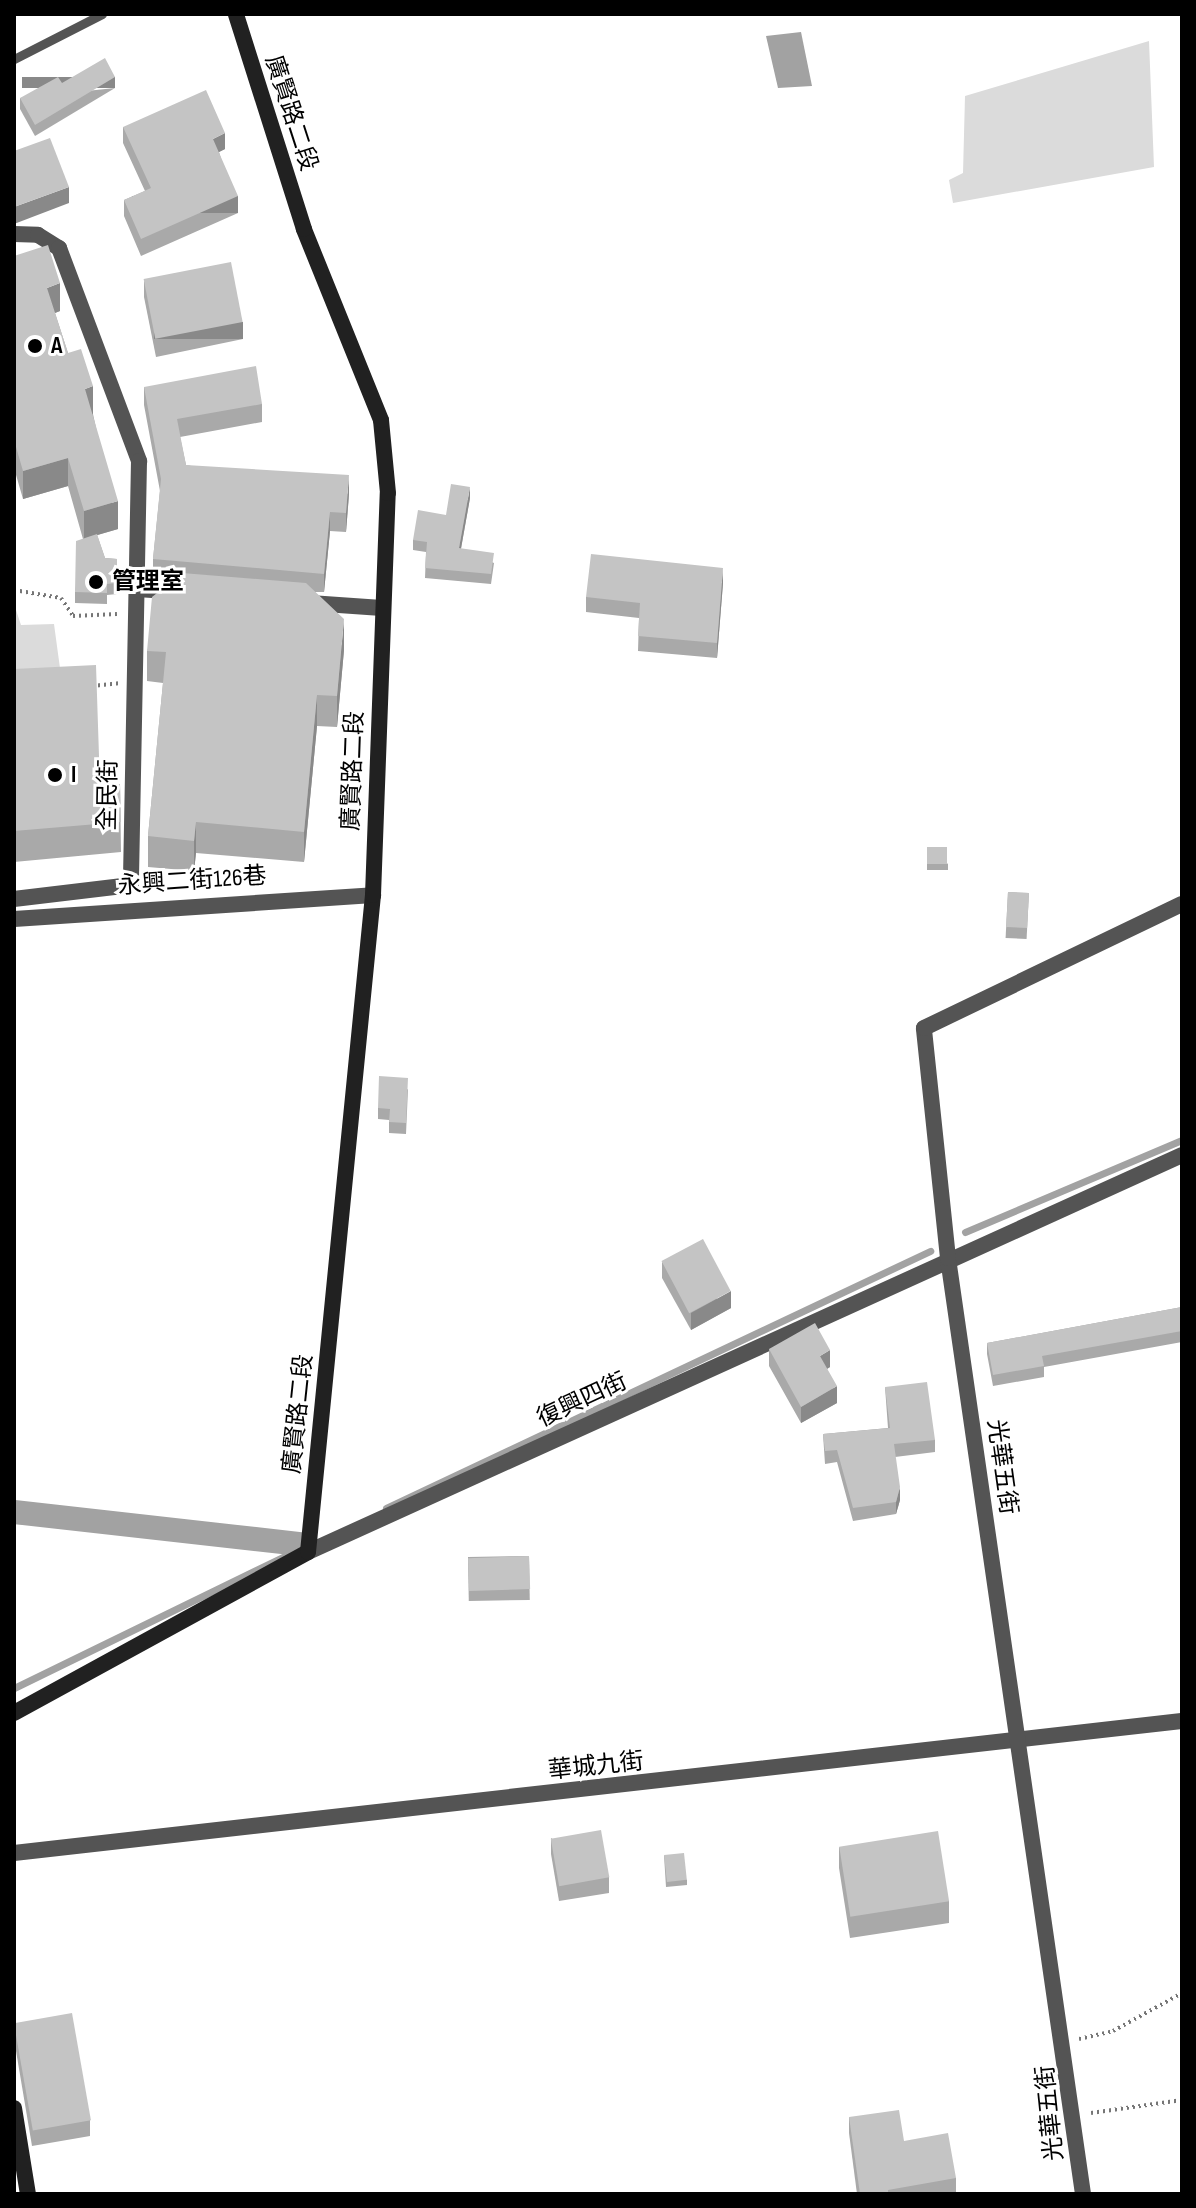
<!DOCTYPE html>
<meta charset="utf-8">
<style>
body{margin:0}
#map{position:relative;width:1196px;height:2208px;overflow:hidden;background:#fff;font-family:"Sofia Sans Condensed","Noto Sans TC",sans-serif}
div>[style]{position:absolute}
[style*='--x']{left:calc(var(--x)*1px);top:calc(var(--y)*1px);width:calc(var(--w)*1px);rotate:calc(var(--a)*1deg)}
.green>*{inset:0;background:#dbdbdb}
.water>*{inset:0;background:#a2a2a2}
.stream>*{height:7px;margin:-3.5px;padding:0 3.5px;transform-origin:3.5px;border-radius:3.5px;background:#a2a2a2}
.canal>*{height:24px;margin:-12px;padding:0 12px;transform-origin:12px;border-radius:12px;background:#a2a2a2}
.path>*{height:4px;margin-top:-2px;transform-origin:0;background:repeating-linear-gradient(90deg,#767676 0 2px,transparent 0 6px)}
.lane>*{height:9px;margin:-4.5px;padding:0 4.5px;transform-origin:4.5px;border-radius:4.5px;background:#545454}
.street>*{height:16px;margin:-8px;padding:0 8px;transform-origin:8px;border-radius:8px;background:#545454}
.secondary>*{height:16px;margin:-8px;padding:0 8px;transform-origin:8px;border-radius:8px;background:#212121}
.wall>*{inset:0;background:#a9a9a9;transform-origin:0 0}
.shaded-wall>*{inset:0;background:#898989;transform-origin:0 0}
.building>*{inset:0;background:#c4c4c4;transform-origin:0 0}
.dots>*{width:22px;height:22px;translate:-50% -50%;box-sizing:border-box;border:4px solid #fff;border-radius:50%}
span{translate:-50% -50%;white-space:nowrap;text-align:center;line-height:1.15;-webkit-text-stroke:6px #fff;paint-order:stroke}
.street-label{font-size:24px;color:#000}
.poi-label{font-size:24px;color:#000;font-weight:700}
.left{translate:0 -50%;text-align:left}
.frame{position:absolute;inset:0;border:16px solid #000;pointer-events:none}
</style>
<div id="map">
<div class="green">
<i style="clip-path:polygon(1149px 41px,1154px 167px,953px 203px,949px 180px,963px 173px,965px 96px)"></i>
<i style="clip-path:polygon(14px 604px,21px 625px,54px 624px,62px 683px,14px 688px)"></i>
</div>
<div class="water">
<i style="clip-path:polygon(801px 32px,812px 86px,778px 88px,766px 36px)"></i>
</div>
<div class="stream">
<i style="--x:965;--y:1232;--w:236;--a:-23"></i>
<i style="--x:386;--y:1508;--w:602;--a:-25.29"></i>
<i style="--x:14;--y:1688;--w:301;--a:-26"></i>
</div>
<div class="canal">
<i style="--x:14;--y:1512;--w:295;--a:6.4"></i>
</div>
<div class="path">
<i style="--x:14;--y:590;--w:48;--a:9.7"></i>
<i style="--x:61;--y:598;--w:22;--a:56"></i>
<i style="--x:73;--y:616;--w:44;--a:-2.6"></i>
<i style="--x:92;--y:686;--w:27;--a:-6"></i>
<i style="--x:1079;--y:2039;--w:35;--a:-13"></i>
<i style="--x:1113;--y:2031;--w:79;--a:-28.8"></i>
<i style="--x:1091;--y:2113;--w:92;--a:-8.1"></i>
</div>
<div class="lane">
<i style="--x:14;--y:59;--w:99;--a:-27.1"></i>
</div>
<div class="street">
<i style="--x:14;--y:234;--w:24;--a:2"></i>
<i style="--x:38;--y:235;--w:25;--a:32"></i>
<i style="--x:59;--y:248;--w:228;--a:69.4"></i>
<i style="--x:139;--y:461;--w:424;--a:91.1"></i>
<i style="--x:131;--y:885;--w:118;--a:173.2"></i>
<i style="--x:137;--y:589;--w:46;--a:3.7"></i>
<i style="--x:310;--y:603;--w:72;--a:4"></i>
<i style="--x:14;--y:919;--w:360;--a:-3.8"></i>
<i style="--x:308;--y:1552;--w:960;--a:-24.43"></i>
<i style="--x:14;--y:1853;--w:1175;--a:-6.45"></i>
<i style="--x:1083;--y:2194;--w:946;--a:-98.21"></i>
<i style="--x:948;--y:1258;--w:231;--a:-96"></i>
<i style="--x:924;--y:1028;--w:286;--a:-25.7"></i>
</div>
<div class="secondary">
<i style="--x:14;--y:1713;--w:335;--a:-28.7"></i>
<i style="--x:308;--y:1552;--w:660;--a:-84.35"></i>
<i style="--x:373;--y:895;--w:402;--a:-87.9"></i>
<i style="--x:388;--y:493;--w:73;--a:-95.5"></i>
<i style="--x:381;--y:420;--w:206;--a:-112"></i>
<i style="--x:304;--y:229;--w:225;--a:-107.6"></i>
<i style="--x:14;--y:2108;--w:87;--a:80.8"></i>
</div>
<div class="wall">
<i style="clip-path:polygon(115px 88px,35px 136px,20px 109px,20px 98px)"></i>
<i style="clip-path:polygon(123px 127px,225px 149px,219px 152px,238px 213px,141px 256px,124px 216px,124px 200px,145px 191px,123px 143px)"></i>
<i style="clip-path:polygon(14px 256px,60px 311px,55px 313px,68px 353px,93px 414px,118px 529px,97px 535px,105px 558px,117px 559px,117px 594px,107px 595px,107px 604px,75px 603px,75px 592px,83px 539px,68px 486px,23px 499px,14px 468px)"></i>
<i style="clip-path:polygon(144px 281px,243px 339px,156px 357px,144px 297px)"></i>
<i style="clip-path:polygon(144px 387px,262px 404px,262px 422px,180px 437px,186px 465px,349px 494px,346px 532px,330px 531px,324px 592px,315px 592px,344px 650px,337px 727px,317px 726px,304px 862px,196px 853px,194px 871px,148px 867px,148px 836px,163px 683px,147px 681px,147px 651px,174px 580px,153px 578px,153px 559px,160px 491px,144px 405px)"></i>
<i style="clip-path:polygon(470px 498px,461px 549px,494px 563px,491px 584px,425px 578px,426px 552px,413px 550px,413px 540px)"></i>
<i style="clip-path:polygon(723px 583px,717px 658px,638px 651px,639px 618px,586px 612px,586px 597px)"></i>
<i style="clip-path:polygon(14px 669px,100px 786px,120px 784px,121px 852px,14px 862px)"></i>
<i style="clip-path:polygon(927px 847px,948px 864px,948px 870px,927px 870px)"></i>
<i style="left:1008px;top:892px;width:21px;height:46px;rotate:3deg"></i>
<i style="clip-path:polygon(408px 1089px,406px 1134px,389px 1133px,389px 1120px,378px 1119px,378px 1108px)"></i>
<i style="clip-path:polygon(662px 1262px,731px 1308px,691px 1330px,662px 1278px)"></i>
<i style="clip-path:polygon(1182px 1307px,1182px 1342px,1044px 1367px,1044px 1377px,993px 1386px,987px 1354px,987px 1343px)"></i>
<i style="clip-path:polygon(769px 1349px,830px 1367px,827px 1369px,837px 1403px,801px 1423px,769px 1366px)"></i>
<i style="clip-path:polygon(885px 1387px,935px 1440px,935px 1452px,895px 1457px,900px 1500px,896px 1514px,853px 1521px,837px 1462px,825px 1464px,823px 1434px,888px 1428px)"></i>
<i style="left:529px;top:1556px;width:44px;height:61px;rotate:89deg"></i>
<i style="clip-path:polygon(551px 1838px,609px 1877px,609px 1893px,559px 1901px,551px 1854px)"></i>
<i style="clip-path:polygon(839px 1847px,949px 1901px,949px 1923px,850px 1938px,839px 1868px)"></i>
<i style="clip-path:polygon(664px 1855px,687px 1880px,687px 1885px,666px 1887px)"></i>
<i style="clip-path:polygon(14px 2023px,90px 2120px,90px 2136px,32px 2146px,14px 2039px)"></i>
<i style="clip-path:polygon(849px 2117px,904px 2141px,956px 2178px,956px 2194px,857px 2194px,849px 2133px)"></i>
</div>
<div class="shaded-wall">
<i style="left:115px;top:77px;width:11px;height:93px;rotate:90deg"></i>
<i style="clip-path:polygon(225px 133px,225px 149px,213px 155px,213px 139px)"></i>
<i style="clip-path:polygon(69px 187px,69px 203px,14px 224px,14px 207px)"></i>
<i style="left:238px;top:196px;width:17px;height:106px;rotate:90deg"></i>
<i style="clip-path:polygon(60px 283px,60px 311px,47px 316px,47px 288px)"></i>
<i style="left:243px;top:322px;width:17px;height:89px;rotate:90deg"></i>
<i style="clip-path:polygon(93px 386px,93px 414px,85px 417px,85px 389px)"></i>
<i style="clip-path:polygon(68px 458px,68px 486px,23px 499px,23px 471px)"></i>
<i style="clip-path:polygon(349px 475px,349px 494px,346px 532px,346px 513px)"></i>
<i style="clip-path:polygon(470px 487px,470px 498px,459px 559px,459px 548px)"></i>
<i style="clip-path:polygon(118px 501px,118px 529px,84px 539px,84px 511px)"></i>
<i style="clip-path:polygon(330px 512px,330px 531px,324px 592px,324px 574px)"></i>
<i style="clip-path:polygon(723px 568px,723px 583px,717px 658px,717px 643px)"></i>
<i style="clip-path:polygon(344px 619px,344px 650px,337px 727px,337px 696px)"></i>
<i style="clip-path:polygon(317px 695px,317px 726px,304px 862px,304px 832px)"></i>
<i style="clip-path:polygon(196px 822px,196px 853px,194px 871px,194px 841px)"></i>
<i style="clip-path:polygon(731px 1291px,731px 1308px,691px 1330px,691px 1313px)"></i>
<i style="clip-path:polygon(830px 1350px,830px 1367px,820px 1373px,820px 1356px)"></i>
<i style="clip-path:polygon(837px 1386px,837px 1403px,801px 1423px,801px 1407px)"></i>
<i style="clip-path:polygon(900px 1487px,900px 1500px,896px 1514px,896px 1502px)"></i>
</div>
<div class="building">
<i style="clip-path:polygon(105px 58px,115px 77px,35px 125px,20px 98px,58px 77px,62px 83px)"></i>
<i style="clip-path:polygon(206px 90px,225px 133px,213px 139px,238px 196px,141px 239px,124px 200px,151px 188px,123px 127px)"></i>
<i style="clip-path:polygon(50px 138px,69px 187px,14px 207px,14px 151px)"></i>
<i style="clip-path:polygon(48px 245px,60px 283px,47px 288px,68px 353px,81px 349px,93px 386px,85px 389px,118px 501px,84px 511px,68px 458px,23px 471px,14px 440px,14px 256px)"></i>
<i style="left:231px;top:262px;width:61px;height:89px;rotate:79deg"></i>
<i style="clip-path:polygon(256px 366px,262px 404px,177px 419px,186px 465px,349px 475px,346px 513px,330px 512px,324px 574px,153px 559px,161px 479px,144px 387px)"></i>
<i style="clip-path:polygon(451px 484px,470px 487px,459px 548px,494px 553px,491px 574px,425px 568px,427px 542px,413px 540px,418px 510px,446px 515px)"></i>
<i style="clip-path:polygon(97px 534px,105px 558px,117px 559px,117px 583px,107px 584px,107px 593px,75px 592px,76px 541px)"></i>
<i style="clip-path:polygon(591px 554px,723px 568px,717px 643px,638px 636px,640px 603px,586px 597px)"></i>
<i style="clip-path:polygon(182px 573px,306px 583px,344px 619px,337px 696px,317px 695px,304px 832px,196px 822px,194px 841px,148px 836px,166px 652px,147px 651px,152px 597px)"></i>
<i style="clip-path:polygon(96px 665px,100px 786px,120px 784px,121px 822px,14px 831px,14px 669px)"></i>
<i style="left:927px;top:847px;width:20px;height:17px"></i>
<i style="left:1008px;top:892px;width:21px;height:35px;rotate:3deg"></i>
<i style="clip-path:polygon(379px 1076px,408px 1078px,406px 1123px,389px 1122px,390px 1109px,378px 1108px)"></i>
<i style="left:703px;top:1239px;width:59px;height:47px;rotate:62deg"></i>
<i style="clip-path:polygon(1182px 1307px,1182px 1331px,1042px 1356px,1044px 1366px,993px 1375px,987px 1343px)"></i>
<i style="clip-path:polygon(815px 1323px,830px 1350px,820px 1356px,837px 1386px,801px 1407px,769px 1349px)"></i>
<i style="clip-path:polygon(927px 1382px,935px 1440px,894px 1444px,900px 1487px,896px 1502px,853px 1508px,837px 1450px,825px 1451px,823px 1434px,890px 1428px,885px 1387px)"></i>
<i style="left:529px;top:1556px;width:33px;height:61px;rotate:88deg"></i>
<i style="left:601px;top:1830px;width:48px;height:51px;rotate:80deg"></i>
<i style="left:938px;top:1831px;width:71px;height:100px;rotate:81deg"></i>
<i style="left:684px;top:1853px;width:27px;height:20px;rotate:84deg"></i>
<i style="left:72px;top:2013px;width:109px;height:59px;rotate:80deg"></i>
<i style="clip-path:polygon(899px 2110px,904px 2141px,948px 2133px,956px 2178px,888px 2190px,888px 2194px,860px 2194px,849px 2117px)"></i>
</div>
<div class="dots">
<i style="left:35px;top:346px;background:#000"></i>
<i style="left:96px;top:582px;background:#000"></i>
<i style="left:55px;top:775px;background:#000"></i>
</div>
<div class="street-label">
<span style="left:291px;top:113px;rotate:72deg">廣賢路二段</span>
<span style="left:353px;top:771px;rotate:-88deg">廣賢路二段</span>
<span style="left:108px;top:795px;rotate:-89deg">全民街</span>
<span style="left:192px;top:881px;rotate:-4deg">永興二街126巷</span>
<span style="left:582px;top:1400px;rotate:-25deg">復興四街</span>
<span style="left:298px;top:1414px;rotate:-84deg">廣賢路二段</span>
<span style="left:1002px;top:1467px;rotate:82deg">光華五街</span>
<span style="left:596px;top:1766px;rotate:-6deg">華城九街</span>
<span style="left:1050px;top:2113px;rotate:-96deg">光華五街</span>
</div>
<div class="poi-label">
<span class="left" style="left:51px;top:346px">A</span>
<span class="left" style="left:112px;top:582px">管理室</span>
<span class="left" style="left:71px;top:775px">I</span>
</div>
<div class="frame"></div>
</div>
